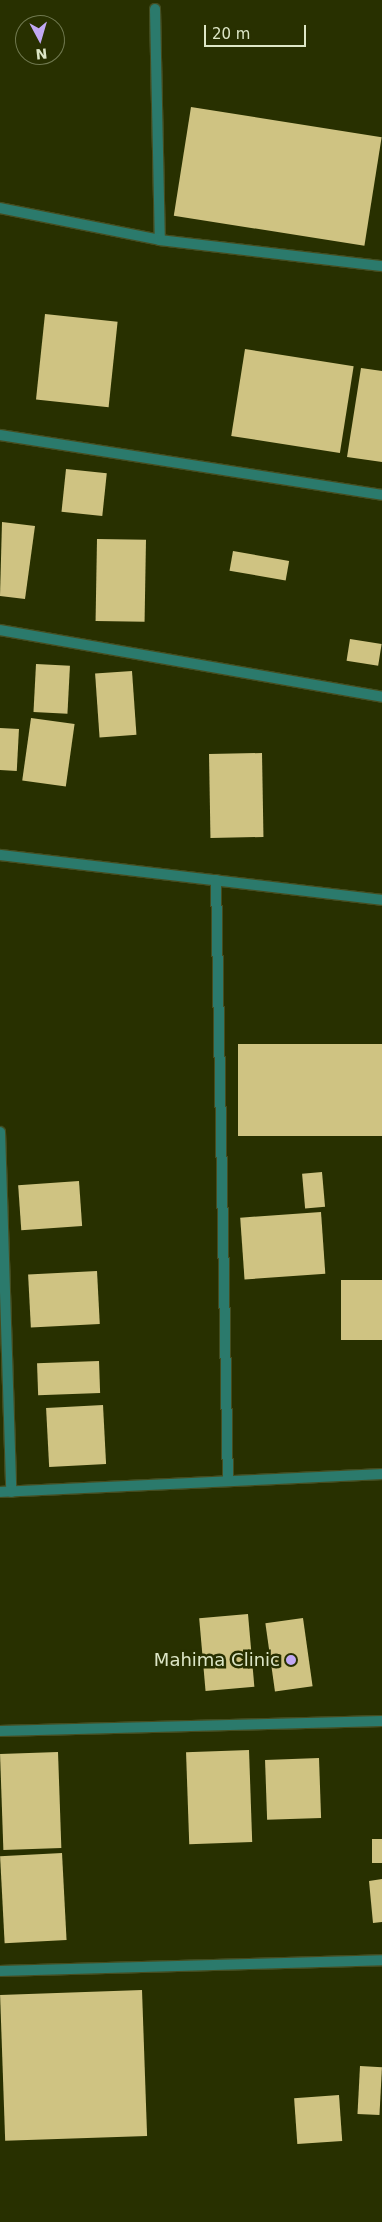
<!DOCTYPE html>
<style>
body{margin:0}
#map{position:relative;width:382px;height:2222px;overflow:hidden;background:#283000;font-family:"DejaVu Sans",sans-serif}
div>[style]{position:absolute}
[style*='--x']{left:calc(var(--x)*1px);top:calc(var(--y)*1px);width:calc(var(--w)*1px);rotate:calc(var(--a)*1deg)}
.building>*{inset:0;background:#cfc382;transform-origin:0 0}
.roads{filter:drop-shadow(1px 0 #454d20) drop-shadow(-1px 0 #454d20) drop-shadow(0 1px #454d20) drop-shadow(0 -1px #454d20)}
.street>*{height:10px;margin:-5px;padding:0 5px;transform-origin:5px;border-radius:5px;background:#2b7a6c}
.dots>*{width:14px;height:14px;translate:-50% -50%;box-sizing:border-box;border:2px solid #283000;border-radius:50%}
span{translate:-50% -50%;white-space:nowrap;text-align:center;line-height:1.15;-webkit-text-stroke:5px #283000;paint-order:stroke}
.poi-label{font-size:18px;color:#dde6c6}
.right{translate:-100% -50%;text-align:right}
.north{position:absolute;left:15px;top:15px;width:50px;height:50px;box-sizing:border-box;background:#283000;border:1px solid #70794f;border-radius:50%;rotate:174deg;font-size:14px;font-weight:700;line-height:20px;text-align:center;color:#dde6c6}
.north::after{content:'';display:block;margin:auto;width:18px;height:22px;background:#c1a8f3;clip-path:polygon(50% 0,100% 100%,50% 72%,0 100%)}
.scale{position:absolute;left:204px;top:25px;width:102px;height:22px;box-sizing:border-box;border:2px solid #dde6c6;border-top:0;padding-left:6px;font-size:15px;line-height:18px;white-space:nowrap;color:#dde6c6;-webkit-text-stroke:4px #283000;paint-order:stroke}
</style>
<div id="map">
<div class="building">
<i style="left:191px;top:107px;width:193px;height:110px;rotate:9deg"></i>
<i style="left:45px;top:314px;width:73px;height:86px;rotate:6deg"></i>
<i style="left:245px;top:349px;width:110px;height:88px;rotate:9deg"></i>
<i style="clip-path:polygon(361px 368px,382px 371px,382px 462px,347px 457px)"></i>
<i style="left:66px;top:469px;width:41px;height:43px;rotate:6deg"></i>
<i style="clip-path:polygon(2px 522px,35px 526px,25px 599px,0 596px)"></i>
<i style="left:97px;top:539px;width:49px;height:82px;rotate:1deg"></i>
<i style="left:233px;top:551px;width:57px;height:20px;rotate:10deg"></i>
<i style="left:350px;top:639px;width:32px;height:22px;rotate:9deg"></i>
<i style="left:36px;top:664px;width:34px;height:48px;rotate:3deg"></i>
<i style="left:132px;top:671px;width:64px;height:37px;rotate:86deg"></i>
<i style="left:31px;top:718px;width:44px;height:63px;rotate:8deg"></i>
<i style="left:0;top:728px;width:19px;height:42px;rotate:3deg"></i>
<i style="left:262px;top:753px;width:84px;height:53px;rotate:89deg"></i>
<i style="left:382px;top:1044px;width:92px;height:144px;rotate:90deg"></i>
<i style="left:322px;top:1172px;width:35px;height:20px;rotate:85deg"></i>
<i style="left:79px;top:1181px;width:45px;height:61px;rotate:86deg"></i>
<i style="left:321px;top:1212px;width:62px;height:81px;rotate:86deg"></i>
<i style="left:97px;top:1271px;width:53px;height:69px;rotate:87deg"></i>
<i style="left:382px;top:1280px;width:60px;height:41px;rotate:90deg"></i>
<i style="left:99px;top:1361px;width:32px;height:62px;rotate:88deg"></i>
<i style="left:103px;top:1405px;width:59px;height:57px;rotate:87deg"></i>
<i style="left:248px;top:1614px;width:73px;height:49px;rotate:85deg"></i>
<i style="left:303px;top:1618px;width:69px;height:38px;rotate:82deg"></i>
<i style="left:249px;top:1750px;width:92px;height:63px;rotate:88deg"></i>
<i style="left:58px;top:1752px;width:96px;height:58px;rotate:88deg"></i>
<i style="left:319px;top:1758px;width:60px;height:54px;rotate:88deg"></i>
<i style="left:372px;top:1839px;width:10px;height:24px"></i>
<i style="left:62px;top:1853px;width:87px;height:62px;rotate:87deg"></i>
<i style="clip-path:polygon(382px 1879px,382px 1922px,373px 1923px,369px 1881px)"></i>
<i style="left:142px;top:1990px;width:146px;height:142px;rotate:88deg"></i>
<i style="left:360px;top:2066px;width:22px;height:48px;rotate:3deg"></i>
<i style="left:339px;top:2095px;width:46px;height:45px;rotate:86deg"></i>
</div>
<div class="roads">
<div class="street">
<i style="--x:155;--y:9;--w:231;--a:88.8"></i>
<i style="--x:0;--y:208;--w:163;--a:11.3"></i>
<i style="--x:160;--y:240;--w:224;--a:6.7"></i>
<i style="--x:0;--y:435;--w:387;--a:8.9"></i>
<i style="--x:0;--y:630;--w:388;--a:9.9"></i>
<i style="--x:0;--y:855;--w:385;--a:6.7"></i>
<i style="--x:216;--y:880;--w:601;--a:88.86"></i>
<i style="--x:0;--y:1132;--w:360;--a:88.2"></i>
<i style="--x:0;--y:1492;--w:382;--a:-2.7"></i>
<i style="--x:0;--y:1731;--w:382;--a:-1.5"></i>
<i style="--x:0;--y:1971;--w:382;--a:-1.6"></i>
</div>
</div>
<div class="dots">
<i style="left:291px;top:1660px;background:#c1a8f3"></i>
</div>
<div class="poi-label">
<span class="right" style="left:280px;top:1660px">Mahima Clinic</span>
</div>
<div class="north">N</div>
<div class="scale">20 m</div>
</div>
